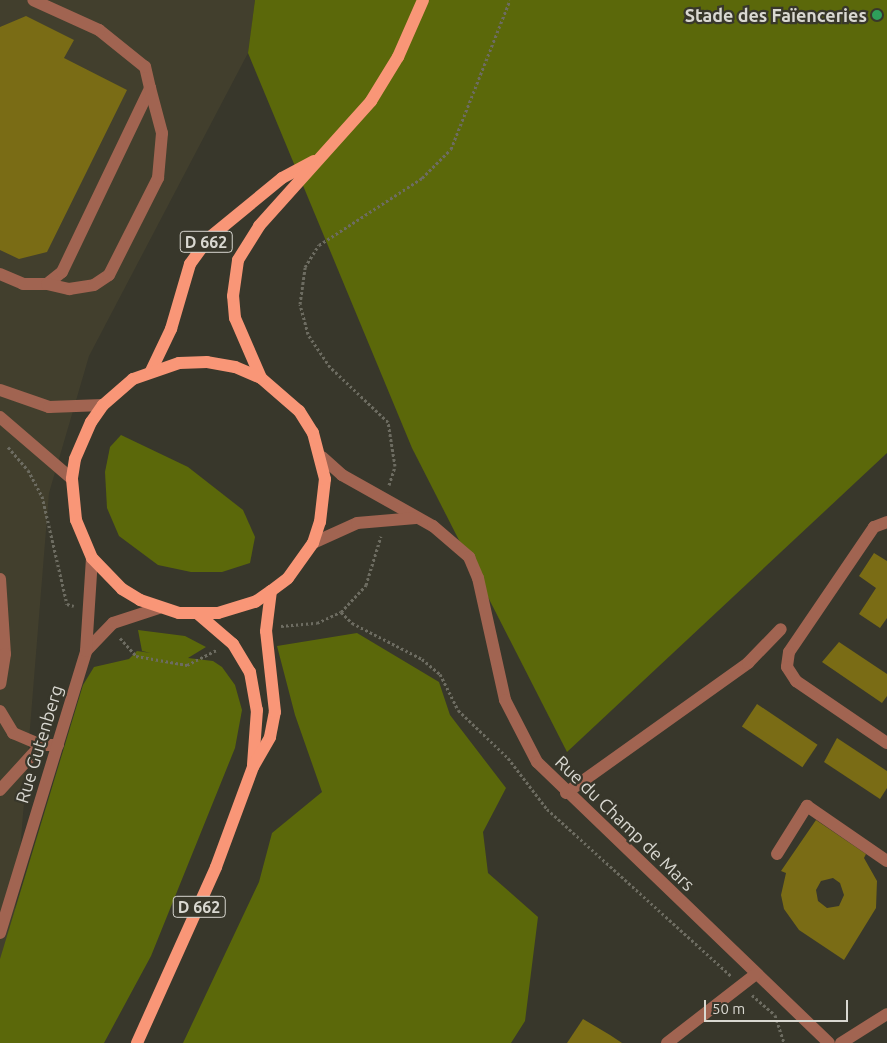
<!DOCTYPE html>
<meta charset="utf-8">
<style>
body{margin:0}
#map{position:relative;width:887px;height:1043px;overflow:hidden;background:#38372b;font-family:Ubuntu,sans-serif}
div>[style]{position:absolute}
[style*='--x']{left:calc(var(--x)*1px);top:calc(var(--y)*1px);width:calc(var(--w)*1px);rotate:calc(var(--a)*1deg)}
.built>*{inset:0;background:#423f2d}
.green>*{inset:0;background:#5b680a}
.building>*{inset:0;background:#7a6c15;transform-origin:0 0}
.path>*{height:3px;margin-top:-1.5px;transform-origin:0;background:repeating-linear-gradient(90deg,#6d6c61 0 2.5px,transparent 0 5px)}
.minor>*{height:12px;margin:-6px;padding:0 6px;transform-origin:6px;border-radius:6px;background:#a16451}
.major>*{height:12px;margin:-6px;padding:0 6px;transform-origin:6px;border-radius:6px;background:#f99677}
.dots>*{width:14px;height:14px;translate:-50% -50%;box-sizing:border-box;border:2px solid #38372b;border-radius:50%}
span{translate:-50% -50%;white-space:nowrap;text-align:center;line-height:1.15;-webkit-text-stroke:4.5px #38372b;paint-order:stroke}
.shield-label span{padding:1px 4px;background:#38372b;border:1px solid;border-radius:4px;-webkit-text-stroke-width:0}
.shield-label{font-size:16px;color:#d9d8d1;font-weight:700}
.poi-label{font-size:18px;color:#d9d8d1;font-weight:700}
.right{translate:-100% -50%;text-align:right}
.street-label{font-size:18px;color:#d9d8d1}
.scale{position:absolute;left:704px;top:1000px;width:144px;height:22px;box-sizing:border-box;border:2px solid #d9d8d1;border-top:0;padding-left:6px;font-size:15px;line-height:18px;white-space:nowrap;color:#d9d8d1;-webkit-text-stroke:4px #38372b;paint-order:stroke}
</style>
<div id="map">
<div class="built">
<i style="clip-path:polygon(0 0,255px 0,248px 53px,89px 356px,49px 493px,7px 1012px,0 1030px)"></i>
</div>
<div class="green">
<i style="clip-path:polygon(255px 0,887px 0,887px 453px,567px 752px,412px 448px,248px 53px)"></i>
<i style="clip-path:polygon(121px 435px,188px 467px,243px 510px,255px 537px,250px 563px,222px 572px,191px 572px,158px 565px,119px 536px,107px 508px,105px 472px,110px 447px)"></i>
<i style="clip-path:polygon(138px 630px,185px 636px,206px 647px,188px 658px,213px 661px,222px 667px,235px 685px,242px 710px,235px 748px,151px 956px,104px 1043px,0 1043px,0 959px,83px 685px,94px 667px,129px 659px,137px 651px,151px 653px,142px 651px)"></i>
<i style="clip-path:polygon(357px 633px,439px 682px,450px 715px,506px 788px,483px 832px,488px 873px,538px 917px,525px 1021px,511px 1043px,183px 1043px,259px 882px,272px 833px,322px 792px,295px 715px,277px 646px)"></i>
</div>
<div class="building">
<i style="clip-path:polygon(26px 16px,74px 40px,64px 58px,127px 90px,47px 252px,19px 259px,0 250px,0 27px)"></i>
<i style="clip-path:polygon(874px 553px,887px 561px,887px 618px,880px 628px,859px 614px,876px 588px,859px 576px)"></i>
<i style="clip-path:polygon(839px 642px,887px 674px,887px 696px,882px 703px,822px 662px)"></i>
<i style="left:757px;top:704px;width:73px;height:27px;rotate:34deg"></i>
<i style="clip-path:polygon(837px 738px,887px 771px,887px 788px,880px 799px,824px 762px)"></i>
<i style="clip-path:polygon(evenodd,816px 820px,866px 854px,864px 858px,877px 881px,876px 908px,844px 960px,799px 930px,784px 909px,781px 895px,786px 873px,781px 871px,816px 820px,833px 878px,840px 883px,844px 895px,839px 906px,827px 908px,818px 901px,816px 890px,821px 881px,833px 878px)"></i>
<i style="clip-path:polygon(583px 1019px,610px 1035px,622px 1043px,567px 1043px)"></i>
</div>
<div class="path">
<i style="--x:8;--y:447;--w:30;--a:49"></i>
<i style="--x:28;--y:470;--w:30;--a:62"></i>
<i style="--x:42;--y:496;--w:111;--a:77"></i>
<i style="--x:67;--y:604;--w:7;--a:16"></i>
<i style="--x:389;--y:485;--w:20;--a:-72"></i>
<i style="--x:395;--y:466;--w:45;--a:-99"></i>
<i style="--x:388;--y:422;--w:80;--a:-136.5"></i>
<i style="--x:330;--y:367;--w:40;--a:-124"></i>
<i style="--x:308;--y:334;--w:31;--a:-105"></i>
<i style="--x:300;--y:304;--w:37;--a:-82"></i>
<i style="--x:305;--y:267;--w:26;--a:-58"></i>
<i style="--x:319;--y:245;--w:123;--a:-33"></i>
<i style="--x:422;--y:178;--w:41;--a:-45"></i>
<i style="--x:451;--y:149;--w:160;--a:-68.4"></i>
<i style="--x:341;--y:612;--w:16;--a:45"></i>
<i style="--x:352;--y:623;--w:79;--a:27.2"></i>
<i style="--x:422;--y:659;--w:23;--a:40"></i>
<i style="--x:440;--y:674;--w:40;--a:63.4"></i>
<i style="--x:458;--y:710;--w:69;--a:43.8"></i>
<i style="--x:508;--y:758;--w:64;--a:52.6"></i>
<i style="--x:547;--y:809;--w:248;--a:42.2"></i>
<i style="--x:281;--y:626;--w:36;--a:-5"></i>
<i style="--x:317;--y:623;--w:26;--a:-25"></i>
<i style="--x:341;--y:612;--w:37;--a:-47"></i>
<i style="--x:366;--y:585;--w:51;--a:-73"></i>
<i style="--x:120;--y:638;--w:24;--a:48"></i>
<i style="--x:136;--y:656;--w:52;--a:10"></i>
<i style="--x:187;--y:665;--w:34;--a:-27"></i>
<i style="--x:752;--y:995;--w:30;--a:41"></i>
<i style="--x:775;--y:1015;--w:29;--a:72"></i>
</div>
<div class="minor">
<i style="--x:0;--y:274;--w:25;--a:23"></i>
<i style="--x:23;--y:284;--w:24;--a:0"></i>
<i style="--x:47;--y:284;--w:19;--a:-39"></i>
<i style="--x:62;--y:272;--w:204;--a:-64.4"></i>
<i style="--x:150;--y:88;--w:22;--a:-103"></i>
<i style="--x:145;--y:67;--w:59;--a:-141.2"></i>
<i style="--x:99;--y:30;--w:72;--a:-155.6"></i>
<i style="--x:47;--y:284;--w:23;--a:13"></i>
<i style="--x:69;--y:289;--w:25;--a:-9"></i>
<i style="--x:94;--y:285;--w:18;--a:-34"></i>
<i style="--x:109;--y:275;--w:109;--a:-63.2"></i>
<i style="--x:158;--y:178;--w:45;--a:-84.9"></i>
<i style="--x:162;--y:133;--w:47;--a:-104.9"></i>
<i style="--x:0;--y:390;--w:52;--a:19.1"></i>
<i style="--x:49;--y:407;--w:54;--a:-2.1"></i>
<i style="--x:0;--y:417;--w:95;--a:40.7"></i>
<i style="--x:322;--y:457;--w:27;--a:42"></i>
<i style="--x:342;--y:475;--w:104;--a:29.3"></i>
<i style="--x:433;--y:526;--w:48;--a:40.7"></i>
<i style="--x:469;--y:557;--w:23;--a:67"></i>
<i style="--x:478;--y:578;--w:125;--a:77.5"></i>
<i style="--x:505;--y:700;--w:70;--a:62.7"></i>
<i style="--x:537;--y:762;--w:405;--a:43.9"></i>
<i style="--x:887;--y:522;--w:14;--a:159"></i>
<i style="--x:874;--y:527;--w:151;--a:124.2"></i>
<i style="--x:789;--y:652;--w:15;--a:98"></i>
<i style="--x:787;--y:667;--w:17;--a:57"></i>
<i style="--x:796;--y:681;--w:110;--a:34.3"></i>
<i style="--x:313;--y:543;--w:48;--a:-24.4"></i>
<i style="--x:357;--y:523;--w:59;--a:-4.8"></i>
<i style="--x:0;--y:579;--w:75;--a:86.2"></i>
<i style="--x:5;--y:654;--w:30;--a:99"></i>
<i style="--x:86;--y:651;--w:39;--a:-46"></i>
<i style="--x:113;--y:623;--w:48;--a:-18.1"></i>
<i style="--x:0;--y:711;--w:26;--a:59"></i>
<i style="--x:13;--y:733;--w:30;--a:23"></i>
<i style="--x:41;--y:745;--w:17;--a:0"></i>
<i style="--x:0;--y:790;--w:61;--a:-47.7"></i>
<i style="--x:566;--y:793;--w:224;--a:-35.5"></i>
<i style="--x:748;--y:663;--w:47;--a:-45.9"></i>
<i style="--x:777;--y:854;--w:57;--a:-58"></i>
<i style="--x:807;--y:806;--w:97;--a:34.5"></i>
<i style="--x:0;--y:933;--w:295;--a:-73"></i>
<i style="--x:86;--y:651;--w:93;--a:-86.3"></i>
<i style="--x:667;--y:1043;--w:113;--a:-37.8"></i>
<i style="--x:841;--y:1043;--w:54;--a:-32.2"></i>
</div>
<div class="major">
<i style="--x:151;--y:371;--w:47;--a:-64.5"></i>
<i style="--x:171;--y:329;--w:68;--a:-73.7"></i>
<i style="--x:190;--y:264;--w:32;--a:-54"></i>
<i style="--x:209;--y:238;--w:94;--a:-39.4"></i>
<i style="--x:282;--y:178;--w:36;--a:-28"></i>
<i style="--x:261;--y:378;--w:65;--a:-113.4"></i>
<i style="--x:235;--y:318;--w:22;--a:-95"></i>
<i style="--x:233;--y:296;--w:36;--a:-82"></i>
<i style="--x:238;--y:260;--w:40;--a:-58"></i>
<i style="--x:259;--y:226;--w:168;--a:-48.1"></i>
<i style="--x:371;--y:101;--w:52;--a:-58.5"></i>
<i style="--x:398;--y:57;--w:62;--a:-66.3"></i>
<i style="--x:198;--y:614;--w:46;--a:40.6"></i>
<i style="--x:233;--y:644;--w:33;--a:59"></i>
<i style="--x:250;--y:672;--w:39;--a:80"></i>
<i style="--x:257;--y:710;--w:55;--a:94.2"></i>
<i style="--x:137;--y:1043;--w:193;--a:-65.8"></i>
<i style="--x:216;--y:867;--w:107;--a:-69.7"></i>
<i style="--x:253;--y:767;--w:34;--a:-60"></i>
<i style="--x:270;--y:737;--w:25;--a:-79"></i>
<i style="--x:275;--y:712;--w:81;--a:-96.3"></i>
<i style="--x:266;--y:631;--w:40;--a:-82.9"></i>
<i style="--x:271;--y:591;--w:21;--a:-37"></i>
<i style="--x:288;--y:578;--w:43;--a:-54.5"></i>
<i style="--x:313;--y:543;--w:22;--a:-72"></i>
<i style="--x:320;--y:522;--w:43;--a:-83.4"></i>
<i style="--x:325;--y:479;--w:48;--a:-104.6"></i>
<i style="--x:313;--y:433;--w:26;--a:-122"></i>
<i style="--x:299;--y:411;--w:50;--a:-139"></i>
<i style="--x:261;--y:378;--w:28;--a:-157"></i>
<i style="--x:235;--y:367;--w:28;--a:-170"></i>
<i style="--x:207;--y:362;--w:28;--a:178"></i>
<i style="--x:179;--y:363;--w:49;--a:160.8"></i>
<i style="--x:133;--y:379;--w:40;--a:139"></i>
<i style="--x:103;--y:405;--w:21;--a:125"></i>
<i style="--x:91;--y:422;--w:40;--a:113.4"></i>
<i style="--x:75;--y:459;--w:20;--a:99"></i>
<i style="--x:72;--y:479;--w:41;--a:84.4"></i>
<i style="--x:76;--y:520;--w:41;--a:67.2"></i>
<i style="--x:92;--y:558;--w:43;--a:45.9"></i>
<i style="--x:122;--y:589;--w:21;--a:31"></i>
<i style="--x:140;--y:600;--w:41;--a:18.4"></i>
<i style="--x:179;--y:613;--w:39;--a:0"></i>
<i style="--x:218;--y:613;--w:39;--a:-17"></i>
<i style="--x:255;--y:602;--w:19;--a:-35"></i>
</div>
<div class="dots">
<i style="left:877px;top:15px;background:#2e9e5b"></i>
</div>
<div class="shield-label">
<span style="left:206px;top:242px">D 662</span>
<span style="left:199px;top:907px">D 662</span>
</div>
<div class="poi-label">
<span class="right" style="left:867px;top:15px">Stade des Faïenceries</span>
</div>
<div class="street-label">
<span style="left:39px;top:744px;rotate:-73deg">Rue Gutenberg</span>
<span style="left:625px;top:823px;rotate:44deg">Rue du Champ de Mars</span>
</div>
<div class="scale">50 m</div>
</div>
